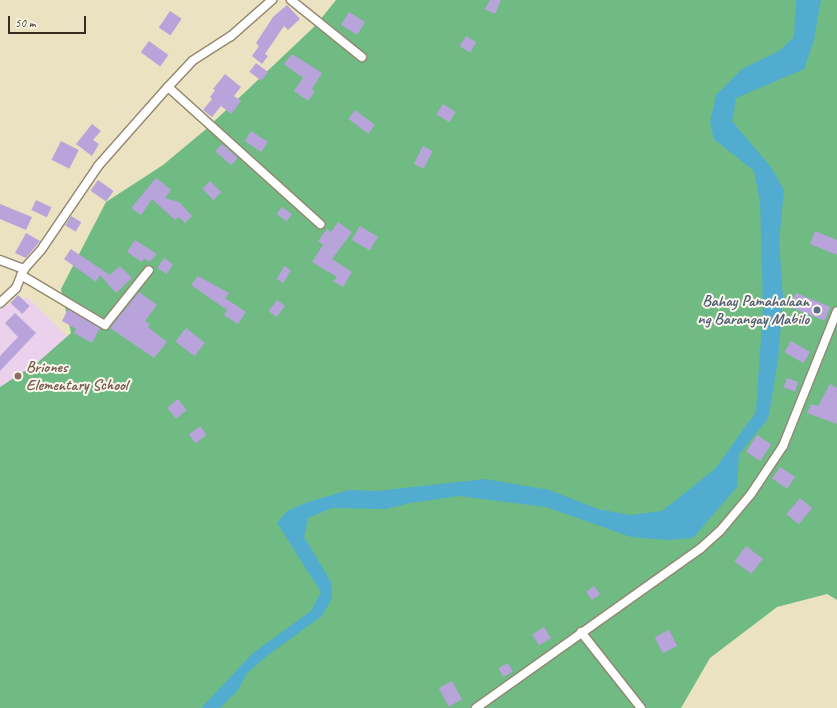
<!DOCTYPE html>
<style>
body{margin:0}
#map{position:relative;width:837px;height:708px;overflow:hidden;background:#eae2c0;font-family:Caveat,sans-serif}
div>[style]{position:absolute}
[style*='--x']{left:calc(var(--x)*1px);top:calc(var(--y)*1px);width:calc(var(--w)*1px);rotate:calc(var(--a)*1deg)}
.built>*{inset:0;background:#ebd1eb}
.forest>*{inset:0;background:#6fbb83}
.water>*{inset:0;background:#51accf}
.building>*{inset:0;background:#b8a4da;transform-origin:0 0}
.roads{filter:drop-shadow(1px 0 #92866f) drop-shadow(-1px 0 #92866f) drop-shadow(0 1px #92866f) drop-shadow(0 -1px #92866f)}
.minor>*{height:8px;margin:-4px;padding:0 4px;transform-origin:4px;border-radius:4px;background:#fff}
.dots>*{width:11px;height:11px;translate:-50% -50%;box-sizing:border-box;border:2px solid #fbf7ec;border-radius:50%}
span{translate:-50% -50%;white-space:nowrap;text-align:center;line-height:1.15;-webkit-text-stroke:4px #fbf7ec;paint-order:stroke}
.service-label{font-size:16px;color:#4e5e75;font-weight:700}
.right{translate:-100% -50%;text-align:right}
.education-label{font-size:16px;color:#785e54;font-weight:700}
.left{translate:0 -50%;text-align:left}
.scale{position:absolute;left:8px;top:16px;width:78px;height:18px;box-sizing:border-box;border:2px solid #3b2a1e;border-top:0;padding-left:5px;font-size:12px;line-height:14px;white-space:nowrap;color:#3b2a1e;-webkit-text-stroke:3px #fbf7ec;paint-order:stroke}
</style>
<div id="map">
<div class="built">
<i style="clip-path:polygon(27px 297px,74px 343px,0 408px,0 308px)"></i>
</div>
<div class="forest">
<i style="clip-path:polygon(336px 0,837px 0,837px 600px,827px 594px,777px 607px,710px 658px,681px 708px,0 708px,0 387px,37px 363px,71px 333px,61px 289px,106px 202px,163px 165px,205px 130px,316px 25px)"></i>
</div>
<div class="water">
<i style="clip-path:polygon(796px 0,821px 0,814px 40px,804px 69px,736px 98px,732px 121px,770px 166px,784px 190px,779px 242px,783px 297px,778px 361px,768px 419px,739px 454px,737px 487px,693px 538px,666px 540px,631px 537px,546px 507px,459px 496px,410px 503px,386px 509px,332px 508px,308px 518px,304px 537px,331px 582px,332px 598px,322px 616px,268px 655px,247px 673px,238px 690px,220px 708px,201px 708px,253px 653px,311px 611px,321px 592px,277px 523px,287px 511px,308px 502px,349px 490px,377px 491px,485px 479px,549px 490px,598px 509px,630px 515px,662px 511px,715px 469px,756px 412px,763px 307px,760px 202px,754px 171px,714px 139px,710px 122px,716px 95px,742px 69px,779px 51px,794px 37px)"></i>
</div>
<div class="building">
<i style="clip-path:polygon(490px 0,501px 0,495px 14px,485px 9px)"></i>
<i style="clip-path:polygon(287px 5px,300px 19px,288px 30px,284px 26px,265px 54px,268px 56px,262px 64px,252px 56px,259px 46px,256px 43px,273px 17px)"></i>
<i style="left:170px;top:11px;width:14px;height:20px;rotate:34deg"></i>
<i style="left:349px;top:12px;width:19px;height:15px;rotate:32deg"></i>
<i style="left:466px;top:36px;width:12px;height:12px;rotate:31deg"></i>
<i style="left:149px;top:41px;width:24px;height:14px;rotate:36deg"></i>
<i style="clip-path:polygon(292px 54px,322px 73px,312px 89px,315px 91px,308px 101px,294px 91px,303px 78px,284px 64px)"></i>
<i style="left:256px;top:63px;width:15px;height:11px;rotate:37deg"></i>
<i style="clip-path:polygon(225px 74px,241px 87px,234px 96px,241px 101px,231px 114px,221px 106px,212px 117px,203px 110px,212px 99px,210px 97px,215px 90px,213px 89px)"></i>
<i style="left:443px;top:104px;width:15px;height:12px;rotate:32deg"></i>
<i style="left:355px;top:110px;width:25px;height:11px;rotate:37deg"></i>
<i style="clip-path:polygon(92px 124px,101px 131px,93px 140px,99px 144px,92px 156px,76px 144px)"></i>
<i style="left:251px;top:131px;width:20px;height:12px;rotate:33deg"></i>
<i style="left:61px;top:141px;width:20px;height:21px;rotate:27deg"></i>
<i style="left:222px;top:144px;width:21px;height:10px;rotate:41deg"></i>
<i style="left:423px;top:146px;width:11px;height:20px;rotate:27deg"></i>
<i style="clip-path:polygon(156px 178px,171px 190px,165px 198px,179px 202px,192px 216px,185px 223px,179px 217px,175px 220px,152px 199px,141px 215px,131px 208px)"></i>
<i style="left:98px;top:180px;width:19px;height:13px;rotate:35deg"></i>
<i style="left:210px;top:181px;width:16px;height:11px;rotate:45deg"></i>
<i style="left:36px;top:200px;width:17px;height:11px;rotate:25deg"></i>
<i style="clip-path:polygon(0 204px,32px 217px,26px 230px,0 219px)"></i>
<i style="left:282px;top:207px;width:12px;height:9px;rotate:35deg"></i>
<i style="left:71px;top:216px;width:12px;height:11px;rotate:31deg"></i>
<i style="clip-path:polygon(338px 222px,352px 232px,332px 259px,352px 272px,343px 287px,333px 281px,337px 277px,312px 262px,323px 245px,318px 241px,327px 229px,331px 232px)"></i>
<i style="left:360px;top:226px;width:21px;height:16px;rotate:31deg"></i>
<i style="clip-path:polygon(815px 231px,837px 240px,837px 255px,810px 244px)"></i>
<i style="clip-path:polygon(26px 233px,40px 241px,26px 258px,15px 253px)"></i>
<i style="clip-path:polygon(135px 240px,157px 254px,149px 262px,144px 258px,142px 262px,127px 252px)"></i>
<i style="clip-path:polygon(71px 249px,110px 275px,120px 266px,132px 278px,116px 293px,100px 275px,96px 282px,64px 259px)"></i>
<i style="left:164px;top:258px;width:11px;height:12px;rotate:34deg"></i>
<i style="left:284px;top:266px;width:8px;height:15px;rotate:30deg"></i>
<i style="clip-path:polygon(198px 276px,229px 293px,225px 298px,246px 312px,238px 324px,224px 315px,227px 310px,191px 285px)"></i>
<i style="clip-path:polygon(139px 292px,157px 305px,145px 321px,150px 324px,148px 327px,167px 342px,154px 358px,110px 328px)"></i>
<i style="left:796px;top:293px;width:37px;height:15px;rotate:22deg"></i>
<i style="left:18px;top:295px;width:16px;height:11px;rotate:43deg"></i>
<i style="left:277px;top:300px;width:10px;height:14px;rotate:37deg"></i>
<i style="clip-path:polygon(68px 309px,100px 328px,92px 343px,74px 333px,76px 329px,62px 321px)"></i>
<i style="clip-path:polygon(15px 313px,36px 333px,0 371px,0 356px,18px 337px,5px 323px)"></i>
<i style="left:186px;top:328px;width:24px;height:17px;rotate:38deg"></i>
<i style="left:791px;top:341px;width:22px;height:13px;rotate:30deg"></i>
<i style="left:787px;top:378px;width:12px;height:10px;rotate:20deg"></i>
<i style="clip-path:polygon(830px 384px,837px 388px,837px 424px,807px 413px,811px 404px,818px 406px)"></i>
<i style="left:178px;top:399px;width:14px;height:14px;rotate:51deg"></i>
<i style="left:200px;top:426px;width:11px;height:14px;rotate:52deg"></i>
<i style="left:757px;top:435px;width:17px;height:20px;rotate:33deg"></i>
<i style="left:780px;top:467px;width:18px;height:14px;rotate:34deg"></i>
<i style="left:800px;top:498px;width:16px;height:21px;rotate:40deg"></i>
<i style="left:746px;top:546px;width:21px;height:19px;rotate:37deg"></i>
<i style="left:594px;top:586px;width:10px;height:10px;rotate:53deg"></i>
<i style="left:544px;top:627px;width:13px;height:14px;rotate:58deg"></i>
<i style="left:669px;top:630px;width:18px;height:16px;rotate:63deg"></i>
<i style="left:508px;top:663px;width:10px;height:11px;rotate:61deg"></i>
<i style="left:452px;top:681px;width:21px;height:15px;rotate:62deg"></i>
</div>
<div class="roads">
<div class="minor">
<i style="--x:291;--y:0;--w:91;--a:38.8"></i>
<i style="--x:168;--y:87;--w:205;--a:42"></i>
<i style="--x:0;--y:260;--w:26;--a:21"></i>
<i style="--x:21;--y:275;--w:98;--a:30.8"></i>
<i style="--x:105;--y:325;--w:70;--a:-51.3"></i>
<i style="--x:0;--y:303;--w:22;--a:-43"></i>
<i style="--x:16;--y:288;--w:21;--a:-67"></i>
<i style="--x:24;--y:269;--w:25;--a:-48"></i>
<i style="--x:41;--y:250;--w:102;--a:-55.8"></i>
<i style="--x:98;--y:166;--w:106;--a:-48.5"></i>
<i style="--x:168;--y:87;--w:35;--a:-47"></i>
<i style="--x:192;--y:61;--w:46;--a:-32.7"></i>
<i style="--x:231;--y:36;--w:55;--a:-41.3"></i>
<i style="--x:581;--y:632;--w:97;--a:51.7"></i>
<i style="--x:476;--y:708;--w:276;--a:-35.4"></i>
<i style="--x:701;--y:548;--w:25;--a:-42"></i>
<i style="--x:720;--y:531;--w:48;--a:-50"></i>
<i style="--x:751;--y:494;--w:58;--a:-56.3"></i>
<i style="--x:783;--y:446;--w:145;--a:-68.2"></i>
</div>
</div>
<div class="dots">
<i style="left:817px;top:310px;background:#5c6f8a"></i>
<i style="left:18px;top:376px;background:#8d6e63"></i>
</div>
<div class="service-label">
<span class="right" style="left:809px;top:310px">Bahay Pamahalaan<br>ng Barangay Mabilo</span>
</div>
<div class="education-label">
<span class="left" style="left:26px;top:376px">Briones<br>Elementary School</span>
</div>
<div class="scale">50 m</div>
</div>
